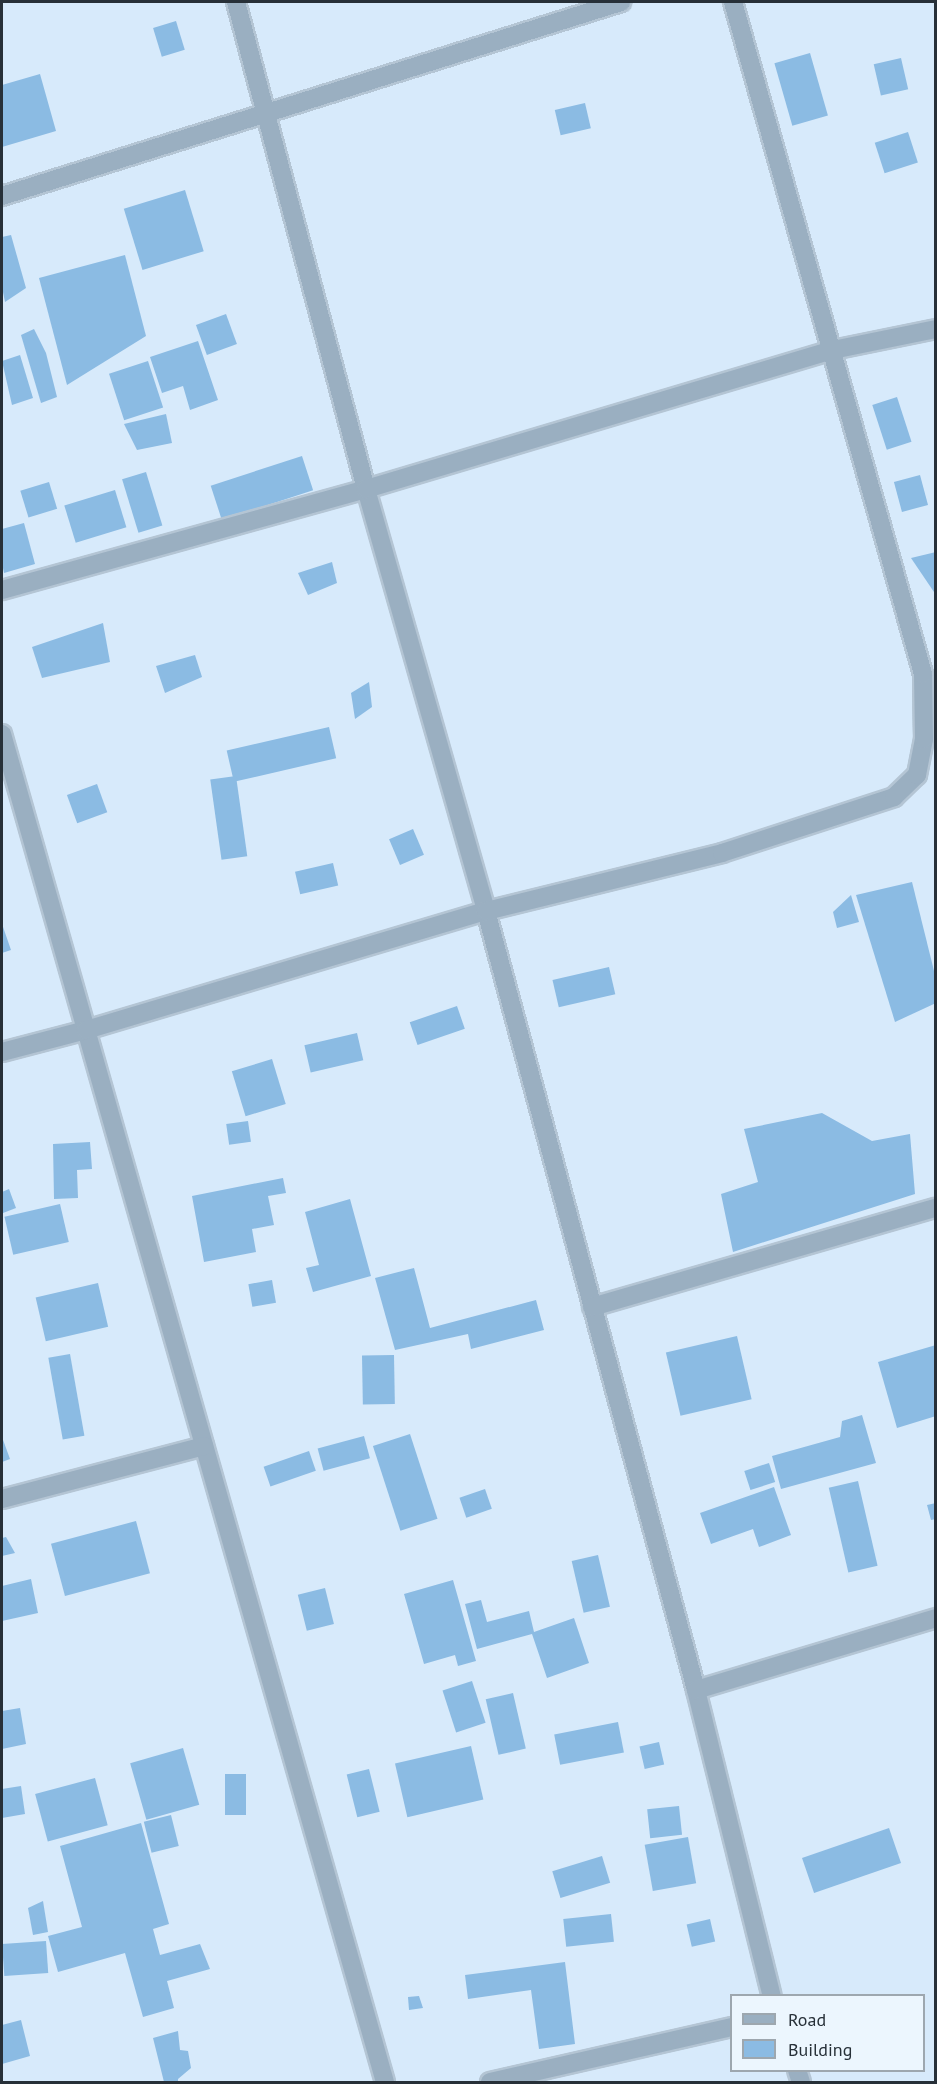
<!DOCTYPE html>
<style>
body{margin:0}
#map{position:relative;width:937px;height:2084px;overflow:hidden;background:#d7eafb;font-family:"PT Sans",sans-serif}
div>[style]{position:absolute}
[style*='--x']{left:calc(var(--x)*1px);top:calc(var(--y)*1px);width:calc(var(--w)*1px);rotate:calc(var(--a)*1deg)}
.building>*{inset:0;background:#8bbbe3;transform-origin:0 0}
.roads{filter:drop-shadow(2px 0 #b4c5d4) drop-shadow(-2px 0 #b4c5d4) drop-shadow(0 2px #b4c5d4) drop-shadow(0 -2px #b4c5d4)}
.street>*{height:18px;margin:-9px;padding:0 9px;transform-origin:9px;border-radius:9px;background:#9aafc1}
span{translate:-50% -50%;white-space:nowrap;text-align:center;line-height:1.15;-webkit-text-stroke:4.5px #ecf6fe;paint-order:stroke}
.frame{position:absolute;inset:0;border:3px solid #273038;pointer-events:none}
.legend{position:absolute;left:730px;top:1994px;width:195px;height:78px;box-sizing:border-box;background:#ecf6fe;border:2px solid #9da7af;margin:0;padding:8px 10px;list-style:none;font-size:18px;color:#273038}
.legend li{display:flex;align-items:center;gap:12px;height:30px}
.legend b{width:30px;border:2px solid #9da7af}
</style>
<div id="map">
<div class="building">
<i style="left:176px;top:21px;width:30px;height:24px;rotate:73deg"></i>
<i style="left:810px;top:53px;width:65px;height:37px;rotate:74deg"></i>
<i style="left:901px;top:58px;width:32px;height:28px;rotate:77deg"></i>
<i style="clip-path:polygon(40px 74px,56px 131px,2px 147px,2px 85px)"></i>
<i style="left:585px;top:103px;width:26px;height:31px;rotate:77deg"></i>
<i style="left:908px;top:132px;width:32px;height:35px;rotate:72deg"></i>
<i style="left:185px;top:190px;width:64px;height:64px;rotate:73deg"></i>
<i style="clip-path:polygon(11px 235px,26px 288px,5px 302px,2px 287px,2px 237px)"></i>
<i style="clip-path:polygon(125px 255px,146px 336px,67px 385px,39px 278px)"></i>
<i style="left:226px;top:314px;width:32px;height:32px;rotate:70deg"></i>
<i style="clip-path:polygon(34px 329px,46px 353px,57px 397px,41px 403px,21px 335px)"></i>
<i style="clip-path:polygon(198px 341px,218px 400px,190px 410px,183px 386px,162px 393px,150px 357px)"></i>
<i style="clip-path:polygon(20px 355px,33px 398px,12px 405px,2px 361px)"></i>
<i style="left:148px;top:361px;width:49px;height:41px;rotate:72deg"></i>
<i style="left:897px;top:397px;width:47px;height:26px;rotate:72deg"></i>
<i style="clip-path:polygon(166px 414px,172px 443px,137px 450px,124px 424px)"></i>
<i style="left:302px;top:456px;width:36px;height:96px;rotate:72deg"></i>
<i style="left:146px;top:472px;width:56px;height:25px;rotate:73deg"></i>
<i style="left:920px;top:475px;width:31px;height:27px;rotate:75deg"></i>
<i style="left:49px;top:482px;width:28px;height:30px;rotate:73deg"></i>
<i style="left:115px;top:490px;width:39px;height:53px;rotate:73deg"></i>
<i style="clip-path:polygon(24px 523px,35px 564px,4px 573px,2px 563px,2px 529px)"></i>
<i style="clip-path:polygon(936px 552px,936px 595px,911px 558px)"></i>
<i style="clip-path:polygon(332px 562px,337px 583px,308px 595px,298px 573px)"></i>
<i style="clip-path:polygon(103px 623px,110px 662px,42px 678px,32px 647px)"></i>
<i style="clip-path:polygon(195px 655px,202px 677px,165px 693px,156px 666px)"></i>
<i style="clip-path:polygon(369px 682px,372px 707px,355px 719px,351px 693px)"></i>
<i style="left:329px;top:727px;width:32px;height:105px;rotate:77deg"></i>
<i style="left:236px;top:776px;width:81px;height:26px;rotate:82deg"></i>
<i style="left:97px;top:784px;width:30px;height:32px;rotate:70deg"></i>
<i style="left:413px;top:829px;width:28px;height:26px;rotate:67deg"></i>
<i style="left:333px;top:863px;width:23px;height:39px;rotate:77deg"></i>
<i style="clip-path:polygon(912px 882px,936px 979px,936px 1003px,895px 1022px,856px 895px)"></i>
<i style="clip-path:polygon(851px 895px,859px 922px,837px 928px,833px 912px)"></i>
<i style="clip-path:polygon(2px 924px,11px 950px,2px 953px)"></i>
<i style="left:609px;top:967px;width:28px;height:58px;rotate:77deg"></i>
<i style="left:457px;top:1006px;width:24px;height:50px;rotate:71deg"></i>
<i style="left:357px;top:1033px;width:28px;height:54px;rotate:77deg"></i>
<i style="left:272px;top:1059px;width:47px;height:42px;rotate:73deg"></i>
<i style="clip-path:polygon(822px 1113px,872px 1141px,910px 1134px,915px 1194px,733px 1252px,721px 1194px,758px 1182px,744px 1129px)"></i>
<i style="left:248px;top:1121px;width:21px;height:22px;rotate:82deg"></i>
<i style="clip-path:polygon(90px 1142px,92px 1169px,77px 1170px,78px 1198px,54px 1199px,53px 1144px)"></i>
<i style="clip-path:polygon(283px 1178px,286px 1193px,268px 1196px,274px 1225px,252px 1229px,256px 1252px,204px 1262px,192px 1196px)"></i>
<i style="clip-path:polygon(9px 1189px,16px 1208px,3px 1213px,2px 1192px)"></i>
<i style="clip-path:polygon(350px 1199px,371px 1276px,313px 1292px,306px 1268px,319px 1265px,305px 1212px)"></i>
<i style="left:60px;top:1204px;width:39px;height:57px;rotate:77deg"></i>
<i style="clip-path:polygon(414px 1268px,430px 1328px,536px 1300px,544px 1330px,471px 1349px,468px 1334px,395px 1350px,375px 1278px)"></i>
<i style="left:272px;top:1280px;width:23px;height:24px;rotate:80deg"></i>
<i style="left:98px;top:1283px;width:45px;height:64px;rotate:77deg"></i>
<i style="left:737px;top:1336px;width:65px;height:73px;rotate:77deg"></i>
<i style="clip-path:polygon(936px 1345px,936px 1416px,897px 1428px,878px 1362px)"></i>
<i style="left:70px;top:1354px;width:83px;height:22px;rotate:80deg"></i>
<i style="left:394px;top:1355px;width:49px;height:32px;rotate:89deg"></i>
<i style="clip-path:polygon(862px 1415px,876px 1463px,781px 1489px,772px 1456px,840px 1437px,842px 1421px)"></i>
<i style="left:410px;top:1434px;width:89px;height:39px;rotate:72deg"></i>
<i style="left:364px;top:1436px;width:23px;height:48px;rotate:75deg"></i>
<i style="clip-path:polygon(2px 1437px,10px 1459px,2px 1462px)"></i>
<i style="left:309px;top:1451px;width:21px;height:48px;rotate:71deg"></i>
<i style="left:769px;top:1463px;width:20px;height:26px;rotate:72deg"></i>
<i style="left:858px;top:1481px;width:87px;height:30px;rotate:77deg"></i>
<i style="clip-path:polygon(774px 1487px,791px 1535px,759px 1547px,753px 1529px,711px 1544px,700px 1513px)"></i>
<i style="left:485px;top:1489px;width:21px;height:27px;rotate:71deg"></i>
<i style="clip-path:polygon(936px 1503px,936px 1519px,931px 1520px,927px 1505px)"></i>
<i style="left:136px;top:1521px;width:54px;height:88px;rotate:75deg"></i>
<i style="clip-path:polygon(6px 1537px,15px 1553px,2px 1556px,2px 1538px)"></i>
<i style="left:598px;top:1555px;width:53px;height:27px;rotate:77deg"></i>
<i style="clip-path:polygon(31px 1579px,38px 1613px,2px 1621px,2px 1586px)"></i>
<i style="clip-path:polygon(453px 1580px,476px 1661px,458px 1666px,455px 1655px,424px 1664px,404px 1594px)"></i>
<i style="left:325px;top:1588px;width:37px;height:28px;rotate:76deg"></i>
<i style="clip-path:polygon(481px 1600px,487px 1622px,529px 1611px,534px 1632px,574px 1618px,589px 1663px,547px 1678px,532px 1634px,477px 1649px,465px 1604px)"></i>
<i style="left:472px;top:1681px;width:44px;height:31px;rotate:72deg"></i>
<i style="left:513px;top:1693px;width:57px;height:28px;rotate:77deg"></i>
<i style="clip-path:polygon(20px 1708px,26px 1744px,2px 1749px,2px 1711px)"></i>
<i style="left:618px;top:1722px;width:31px;height:65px;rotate:79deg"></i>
<i style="left:659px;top:1742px;width:23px;height:20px;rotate:77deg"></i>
<i style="left:471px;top:1746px;width:55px;height:78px;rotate:77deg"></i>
<i style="left:183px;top:1748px;width:59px;height:55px;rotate:74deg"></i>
<i style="left:369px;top:1769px;width:44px;height:23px;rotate:76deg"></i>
<i style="left:225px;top:1774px;width:21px;height:41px"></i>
<i style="left:95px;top:1778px;width:49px;height:62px;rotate:75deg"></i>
<i style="clip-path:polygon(21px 1786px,25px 1814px,2px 1818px,2px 1789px)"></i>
<i style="left:679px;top:1806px;width:29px;height:32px;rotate:84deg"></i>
<i style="left:171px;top:1815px;width:32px;height:28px;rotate:76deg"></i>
<i style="clip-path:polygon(141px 1823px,169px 1924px,153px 1929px,160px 1955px,200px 1944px,210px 1969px,167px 1981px,174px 2008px,143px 2017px,125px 1953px,58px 1972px,48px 1936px,82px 1927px,60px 1846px)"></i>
<i style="left:889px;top:1828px;width:37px;height:92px;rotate:71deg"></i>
<i style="left:688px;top:1837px;width:47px;height:44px;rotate:80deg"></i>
<i style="left:602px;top:1856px;width:28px;height:52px;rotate:73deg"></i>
<i style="clip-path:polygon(43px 1901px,48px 1932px,33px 1935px,28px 1908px)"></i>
<i style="left:611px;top:1914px;width:28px;height:48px;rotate:84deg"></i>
<i style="left:710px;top:1919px;width:23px;height:24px;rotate:77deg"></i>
<i style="left:46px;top:1941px;width:32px;height:44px;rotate:86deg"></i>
<i style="clip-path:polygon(565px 1962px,575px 2044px,539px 2049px,531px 1990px,468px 1999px,465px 1975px)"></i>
<i style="clip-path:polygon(419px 1996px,423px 2008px,409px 2010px,408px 1997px)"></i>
<i style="clip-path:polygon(21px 2020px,30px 2056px,2px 2064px,2px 2025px)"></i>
<i style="clip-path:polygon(178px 2031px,180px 2050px,188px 2051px,191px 2068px,178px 2079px,178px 2082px,164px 2082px,153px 2038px)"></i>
</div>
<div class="roads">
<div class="street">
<i style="--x:236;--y:2;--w:504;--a:75.05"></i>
<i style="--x:366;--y:489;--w:439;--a:74.1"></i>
<i style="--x:486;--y:911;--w:807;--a:74.91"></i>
<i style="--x:696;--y:1690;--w:315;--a:76.1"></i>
<i style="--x:2;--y:196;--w:649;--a:-17.4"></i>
<i style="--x:2;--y:590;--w:378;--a:-15.5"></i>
<i style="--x:366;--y:489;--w:487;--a:-16.6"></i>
<i style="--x:833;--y:350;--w:105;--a:-11.5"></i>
<i style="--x:2;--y:734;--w:1401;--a:74.14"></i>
<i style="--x:2;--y:1052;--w:87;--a:-14.7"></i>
<i style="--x:86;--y:1030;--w:417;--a:-16.6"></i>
<i style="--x:486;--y:911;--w:243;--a:-13.8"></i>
<i style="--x:722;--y:853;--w:181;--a:-18"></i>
<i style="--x:894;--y:797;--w:32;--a:-44"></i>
<i style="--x:917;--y:775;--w:37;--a:-79"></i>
<i style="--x:924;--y:739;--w:65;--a:-90.9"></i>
<i style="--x:923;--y:674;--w:698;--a:-105.79"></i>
<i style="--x:592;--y:1307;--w:358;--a:-16.1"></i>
<i style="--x:2;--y:1499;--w:209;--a:-14.7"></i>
<i style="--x:696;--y:1690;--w:251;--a:-16.7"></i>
<i style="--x:797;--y:2070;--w:13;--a:72"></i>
<i style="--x:490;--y:2082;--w:248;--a:-12.8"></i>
</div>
</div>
<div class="frame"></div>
<ul class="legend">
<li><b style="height:8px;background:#9aafc1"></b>Road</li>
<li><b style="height:16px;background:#8bbbe3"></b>Building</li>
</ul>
</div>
